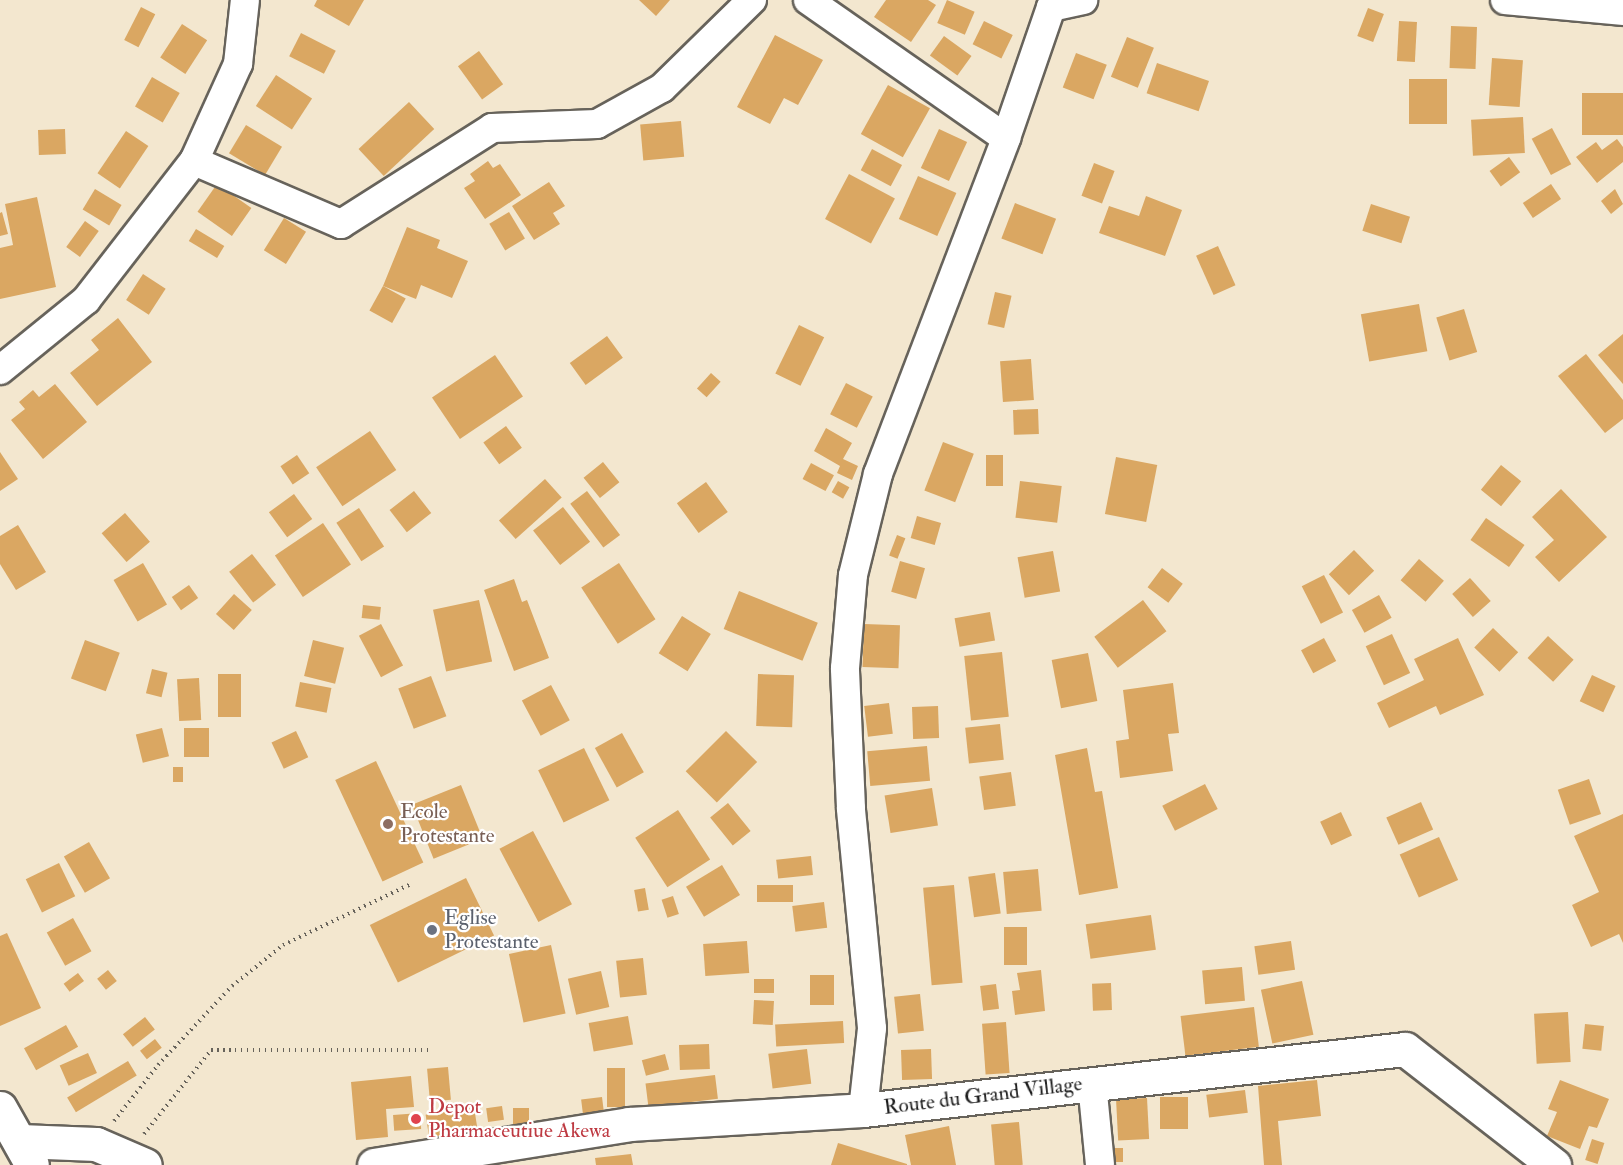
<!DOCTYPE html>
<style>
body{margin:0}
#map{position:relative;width:1623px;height:1165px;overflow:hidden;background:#f3e7cf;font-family:"IM FELL Double Pica",serif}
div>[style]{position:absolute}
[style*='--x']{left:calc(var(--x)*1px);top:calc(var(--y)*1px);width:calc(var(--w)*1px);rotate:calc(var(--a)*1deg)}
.building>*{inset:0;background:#daa762;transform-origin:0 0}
.path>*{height:4px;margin-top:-2px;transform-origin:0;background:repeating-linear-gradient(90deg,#67635b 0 1.5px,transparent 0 6px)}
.roads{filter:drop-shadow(2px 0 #67635b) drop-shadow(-2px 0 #67635b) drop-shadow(0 2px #67635b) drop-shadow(0 -2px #67635b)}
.street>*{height:28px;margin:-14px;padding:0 14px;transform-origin:14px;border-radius:14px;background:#fff}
.secondary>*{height:33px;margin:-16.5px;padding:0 16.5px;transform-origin:16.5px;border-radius:16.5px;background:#fff}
.dots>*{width:16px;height:16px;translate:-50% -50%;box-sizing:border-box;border:3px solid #fff;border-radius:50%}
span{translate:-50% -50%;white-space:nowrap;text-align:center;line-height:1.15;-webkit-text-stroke:4.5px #fff;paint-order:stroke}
.education-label{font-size:21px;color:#785e54}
.left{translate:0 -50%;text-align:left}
.worship-label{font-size:21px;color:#5b616d}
.street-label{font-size:21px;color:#1c1c1c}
.health-label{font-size:21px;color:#be3a42}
</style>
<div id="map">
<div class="building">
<i style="clip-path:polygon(317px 0,364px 0,349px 26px,314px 6px)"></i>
<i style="clip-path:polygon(639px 0,670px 0,656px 16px)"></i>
<i style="clip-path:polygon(886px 0,928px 0,936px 5px,911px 42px,874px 17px)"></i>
<i style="left:947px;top:0;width:30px;height:25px;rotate:23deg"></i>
<i style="left:141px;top:7px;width:16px;height:37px;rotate:27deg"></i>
<i style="left:1368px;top:8px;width:17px;height:30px;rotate:21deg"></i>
<i style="left:984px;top:21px;width:32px;height:26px;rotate:26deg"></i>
<i style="left:1399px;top:21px;width:18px;height:40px;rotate:3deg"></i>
<i style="left:182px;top:24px;width:30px;height:40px;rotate:33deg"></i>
<i style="left:1451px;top:26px;width:26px;height:42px;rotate:2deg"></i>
<i style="left:301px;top:33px;width:39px;height:26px;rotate:27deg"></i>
<i style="clip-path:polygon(775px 35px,823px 60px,798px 105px,784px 98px,770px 124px,737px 107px)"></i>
<i style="left:944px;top:36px;width:34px;height:24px;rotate:36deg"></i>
<i style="left:1127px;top:37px;width:29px;height:43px;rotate:22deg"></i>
<i style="left:479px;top:51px;width:41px;height:26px;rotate:54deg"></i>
<i style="left:1076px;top:53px;width:33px;height:37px;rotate:21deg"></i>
<i style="left:1492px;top:58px;width:31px;height:47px;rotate:4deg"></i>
<i style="left:1157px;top:63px;width:55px;height:32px;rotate:19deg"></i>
<i style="left:276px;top:75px;width:43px;height:37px;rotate:33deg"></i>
<i style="left:152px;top:77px;width:32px;height:34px;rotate:30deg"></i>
<i style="left:1409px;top:79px;width:38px;height:45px"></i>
<i style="left:888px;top:85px;width:48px;height:56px;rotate:29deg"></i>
<i style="left:1623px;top:93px;width:42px;height:41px;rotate:90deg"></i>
<i style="left:409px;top:102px;width:37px;height:69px;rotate:47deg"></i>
<i style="left:1523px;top:117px;width:36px;height:52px;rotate:87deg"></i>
<i style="left:681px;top:121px;width:36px;height:41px;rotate:85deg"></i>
<i style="left:246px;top:125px;width:42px;height:33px;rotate:31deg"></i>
<i style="left:1552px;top:128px;width:41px;height:23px;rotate:62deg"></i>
<i style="left:65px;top:129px;width:25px;height:27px;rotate:88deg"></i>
<i style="left:939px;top:129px;width:31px;height:43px;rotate:25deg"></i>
<i style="left:126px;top:131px;width:27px;height:51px;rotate:34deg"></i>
<i style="clip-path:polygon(1617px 139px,1623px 147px,1623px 162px,1597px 183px,1576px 157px,1596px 142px,1602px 150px)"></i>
<i style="left:872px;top:149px;width:34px;height:24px;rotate:28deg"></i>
<i style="left:1509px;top:157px;width:19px;height:24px;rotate:54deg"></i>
<i style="clip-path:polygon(488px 161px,493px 168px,500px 164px,521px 195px,485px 219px,464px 188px,475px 181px,470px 174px)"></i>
<i style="left:1094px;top:163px;width:22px;height:35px;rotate:21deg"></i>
<i style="left:849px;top:174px;width:52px;height:51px;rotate:28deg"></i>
<i style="left:918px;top:176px;width:42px;height:47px;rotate:24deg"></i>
<i style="clip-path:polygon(549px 182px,565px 206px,553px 213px,560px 224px,534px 240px,512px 206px)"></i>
<i style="left:217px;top:184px;width:42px;height:34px;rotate:35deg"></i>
<i style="left:1551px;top:184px;width:18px;height:34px;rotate:56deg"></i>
<i style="left:95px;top:189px;width:31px;height:24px;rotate:31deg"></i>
<i style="clip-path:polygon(1615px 189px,1623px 204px,1611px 214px,1601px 201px)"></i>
<i style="clip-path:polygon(1146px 196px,1182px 210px,1165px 256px,1099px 233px,1109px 206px,1139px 216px)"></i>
<i style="clip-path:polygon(37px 197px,56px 287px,0 299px,0 248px,13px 245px,5px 204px)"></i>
<i style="left:1015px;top:203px;width:44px;height:38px;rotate:21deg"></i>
<i style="left:1371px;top:204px;width:41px;height:28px;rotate:18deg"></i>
<i style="clip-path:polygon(2px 212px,8px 234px,0 236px,0 213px)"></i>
<i style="left:509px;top:212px;width:31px;height:23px;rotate:59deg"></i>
<i style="left:284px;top:218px;width:26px;height:38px;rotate:32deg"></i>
<i style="left:85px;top:221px;width:17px;height:32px;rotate:36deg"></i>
<i style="clip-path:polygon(407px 227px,440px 240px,437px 248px,468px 261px,452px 298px,421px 285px,416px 299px,383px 286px)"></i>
<i style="left:196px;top:229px;width:33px;height:14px;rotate:31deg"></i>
<i style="left:1218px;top:246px;width:43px;height:24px;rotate:66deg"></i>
<i style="left:143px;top:274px;width:27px;height:31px;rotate:33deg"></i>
<i style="left:383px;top:286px;width:26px;height:28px;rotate:29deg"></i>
<i style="left:995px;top:292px;width:17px;height:33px;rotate:13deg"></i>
<i style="left:1419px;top:304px;width:48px;height:59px;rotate:80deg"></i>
<i style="left:1464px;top:309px;width:45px;height:29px;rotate:73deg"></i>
<i style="clip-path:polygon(118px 318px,152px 362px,97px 406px,70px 373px,99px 350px,91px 340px)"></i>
<i style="left:799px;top:325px;width:28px;height:54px;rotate:26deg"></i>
<i style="clip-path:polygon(1623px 334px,1623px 384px,1598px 355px)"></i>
<i style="left:607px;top:336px;width:27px;height:46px;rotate:54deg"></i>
<i style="clip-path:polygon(1586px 354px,1623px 400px,1623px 419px,1605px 433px,1558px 376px)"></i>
<i style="left:495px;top:355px;width:50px;height:76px;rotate:56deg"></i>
<i style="left:1031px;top:359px;width:41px;height:31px;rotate:86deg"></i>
<i style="left:711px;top:373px;width:13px;height:21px;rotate:42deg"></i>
<i style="left:846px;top:383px;width:30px;height:35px;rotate:27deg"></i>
<i style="clip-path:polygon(55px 384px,87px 422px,43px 459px,11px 420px,25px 409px,19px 402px,33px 390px,39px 397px)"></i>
<i style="left:1038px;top:409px;width:25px;height:25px;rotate:88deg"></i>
<i style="left:506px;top:426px;width:27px;height:28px;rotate:54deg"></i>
<i style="clip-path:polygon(826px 428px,852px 443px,843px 459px,858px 466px,852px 480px,837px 473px,840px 466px,814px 451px)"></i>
<i style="left:370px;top:431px;width:47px;height:65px;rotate:56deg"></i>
<i style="left:943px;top:442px;width:33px;height:52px;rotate:21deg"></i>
<i style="clip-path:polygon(0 452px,18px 479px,0 491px)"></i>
<i style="left:297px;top:455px;width:22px;height:20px;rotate:56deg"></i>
<i style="left:986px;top:455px;width:17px;height:31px"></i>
<i style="left:1116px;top:457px;width:42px;height:58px;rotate:11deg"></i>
<i style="left:603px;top:462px;width:26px;height:25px;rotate:51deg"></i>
<i style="left:811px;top:463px;width:26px;height:18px;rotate:28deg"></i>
<i style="left:1501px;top:465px;width:26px;height:32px;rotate:39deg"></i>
<i style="left:545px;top:479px;width:25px;height:62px;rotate:48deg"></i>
<i style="left:838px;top:481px;width:13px;height:13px;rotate:29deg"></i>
<i style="left:1020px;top:481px;width:42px;height:37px;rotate:7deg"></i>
<i style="left:706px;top:482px;width:37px;height:36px;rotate:54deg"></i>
<i style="clip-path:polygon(1561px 489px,1607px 537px,1559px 582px,1535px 557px,1554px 540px,1532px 517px)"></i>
<i style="left:414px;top:491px;width:28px;height:31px;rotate:52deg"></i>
<i style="left:587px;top:491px;width:55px;height:21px;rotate:53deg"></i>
<i style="left:294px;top:494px;width:31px;height:31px;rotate:54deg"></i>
<i style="left:563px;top:507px;width:44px;height:38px;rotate:52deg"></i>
<i style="left:359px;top:508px;width:46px;height:27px;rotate:57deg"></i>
<i style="left:125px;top:513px;width:38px;height:31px;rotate:49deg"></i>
<i style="left:917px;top:516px;width:25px;height:23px;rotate:16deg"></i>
<i style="left:1486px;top:518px;width:47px;height:27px;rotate:35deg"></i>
<i style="left:323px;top:523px;width:50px;height:58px;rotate:56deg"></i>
<i style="clip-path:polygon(18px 525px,46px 572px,16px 590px,0 564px,0 536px)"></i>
<i style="left:897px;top:535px;width:9px;height:22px;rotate:21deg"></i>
<i style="left:1354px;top:550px;width:29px;height:35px;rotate:46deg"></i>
<i style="left:1053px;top:551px;width:41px;height:36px;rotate:80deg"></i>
<i style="left:252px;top:554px;width:39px;height:29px;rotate:52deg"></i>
<i style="left:1419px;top:559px;width:33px;height:28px;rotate:41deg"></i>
<i style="left:900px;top:561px;width:26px;height:32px;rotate:16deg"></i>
<i style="left:143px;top:563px;width:48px;height:34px;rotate:60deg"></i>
<i style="left:619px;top:563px;width:67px;height:45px;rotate:57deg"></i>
<i style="left:1162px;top:568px;width:26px;height:24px;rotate:37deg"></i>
<i style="left:1324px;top:575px;width:42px;height:25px;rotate:63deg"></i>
<i style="left:1470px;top:578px;width:31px;height:24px;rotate:48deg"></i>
<i style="clip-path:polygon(514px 579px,522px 602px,527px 600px,549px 658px,514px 671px,484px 590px)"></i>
<i style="left:189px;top:585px;width:16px;height:21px;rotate:55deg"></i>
<i style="left:739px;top:591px;width:85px;height:41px;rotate:22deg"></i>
<i style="left:234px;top:594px;width:24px;height:27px;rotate:42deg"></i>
<i style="left:1379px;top:595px;width:26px;height:31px;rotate:61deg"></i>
<i style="left:479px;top:600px;width:63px;height:47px;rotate:78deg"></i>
<i style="left:1143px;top:600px;width:39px;height:61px;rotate:53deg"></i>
<i style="left:363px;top:605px;width:18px;height:13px;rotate:6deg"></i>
<i style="left:990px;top:612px;width:29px;height:36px;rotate:80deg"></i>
<i style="left:682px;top:616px;width:34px;height:44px;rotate:32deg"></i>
<i style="left:381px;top:624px;width:47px;height:25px;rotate:62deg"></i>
<i style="left:864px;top:624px;width:36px;height:43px;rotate:2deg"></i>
<i style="left:1493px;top:628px;width:35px;height:27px;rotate:44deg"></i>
<i style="left:1392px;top:634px;width:43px;height:29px;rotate:65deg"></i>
<i style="left:1548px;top:636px;width:35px;height:30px;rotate:43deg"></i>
<i style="left:1324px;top:638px;width:26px;height:26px;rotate:62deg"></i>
<i style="clip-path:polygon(1458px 638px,1484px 695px,1440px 715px,1436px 706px,1389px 728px,1377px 703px,1424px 680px,1414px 659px)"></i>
<i style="left:85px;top:640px;width:37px;height:41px;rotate:20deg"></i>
<i style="left:313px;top:640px;width:32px;height:37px;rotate:14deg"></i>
<i style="left:1002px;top:652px;width:65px;height:38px;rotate:84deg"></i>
<i style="left:1088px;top:653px;width:49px;height:37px;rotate:79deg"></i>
<i style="left:152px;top:669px;width:16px;height:25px;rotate:14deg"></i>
<i style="left:241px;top:674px;width:43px;height:23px;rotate:90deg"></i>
<i style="left:758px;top:674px;width:36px;height:52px;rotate:2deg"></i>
<i style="left:1592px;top:675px;width:26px;height:29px;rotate:25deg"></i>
<i style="left:431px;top:676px;width:43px;height:35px;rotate:69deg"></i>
<i style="left:199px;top:678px;width:42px;height:22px;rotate:87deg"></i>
<i style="left:300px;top:682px;width:32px;height:25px;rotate:11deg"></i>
<i style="clip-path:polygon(1173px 683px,1179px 733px,1168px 734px,1173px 771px,1120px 778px,1116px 741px,1129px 739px,1123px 690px)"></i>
<i style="left:551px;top:685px;width:40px;height:33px;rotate:62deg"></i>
<i style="left:889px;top:703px;width:31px;height:25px;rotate:83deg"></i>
<i style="left:938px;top:706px;width:32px;height:26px;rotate:88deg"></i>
<i style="left:1000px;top:724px;width:36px;height:35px;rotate:84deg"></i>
<i style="left:162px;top:728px;width:29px;height:27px;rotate:76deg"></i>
<i style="left:184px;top:728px;width:25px;height:29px"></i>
<i style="left:296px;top:731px;width:29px;height:27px;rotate:65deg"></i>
<i style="left:726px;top:731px;width:44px;height:57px;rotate:45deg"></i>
<i style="left:622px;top:733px;width:45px;height:31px;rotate:61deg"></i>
<i style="left:927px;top:746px;width:35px;height:60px;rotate:85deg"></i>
<i style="left:584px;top:748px;width:58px;height:51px;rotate:64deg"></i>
<i style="clip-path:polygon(1087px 748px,1095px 792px,1102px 791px,1118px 888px,1079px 895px,1055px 755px)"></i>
<i style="left:376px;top:761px;width:112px;height:45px;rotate:65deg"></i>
<i style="left:173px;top:767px;width:10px;height:15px"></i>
<i style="left:1011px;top:772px;width:34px;height:32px;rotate:82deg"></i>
<i style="left:1589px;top:779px;width:37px;height:33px;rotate:71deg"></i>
<i style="left:1205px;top:784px;width:28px;height:48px;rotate:63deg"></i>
<i style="left:461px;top:785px;width:58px;height:53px;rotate:68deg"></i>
<i style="left:932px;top:788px;width:38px;height:48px;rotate:81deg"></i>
<i style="left:1421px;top:802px;width:30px;height:38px;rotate:66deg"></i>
<i style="left:728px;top:803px;width:36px;height:23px;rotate:51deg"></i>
<i style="left:678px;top:810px;width:59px;height:51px;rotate:57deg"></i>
<i style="left:1341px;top:812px;width:26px;height:23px;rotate:65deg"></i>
<i style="clip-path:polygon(1623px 814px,1623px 943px,1619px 934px,1591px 947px,1572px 905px,1599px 892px,1574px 836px)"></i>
<i style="left:533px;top:831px;width:83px;height:38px;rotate:62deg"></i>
<i style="left:1439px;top:837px;width:47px;height:43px;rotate:66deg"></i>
<i style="left:89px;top:842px;width:42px;height:29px;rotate:60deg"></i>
<i style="left:811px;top:856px;width:19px;height:35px;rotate:84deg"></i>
<i style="left:59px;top:863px;width:37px;height:37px;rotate:64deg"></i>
<i style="left:722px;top:865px;width:35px;height:42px;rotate:59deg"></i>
<i style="left:1038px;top:869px;width:42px;height:35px;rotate:85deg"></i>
<i style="left:995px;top:873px;width:41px;height:27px;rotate:82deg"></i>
<i style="left:466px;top:878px;width:64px;height:107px;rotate:64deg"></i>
<i style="left:757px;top:885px;width:36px;height:17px"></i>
<i style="left:954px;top:885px;width:98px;height:31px;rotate:85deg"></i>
<i style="left:645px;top:888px;width:22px;height:11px;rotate:80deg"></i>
<i style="left:673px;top:896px;width:19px;height:12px;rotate:72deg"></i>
<i style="left:824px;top:902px;width:26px;height:32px;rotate:83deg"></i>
<i style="left:1151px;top:915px;width:35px;height:66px;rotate:82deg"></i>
<i style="left:73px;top:918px;width:38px;height:30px;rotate:61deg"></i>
<i style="left:1004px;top:927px;width:23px;height:38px"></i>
<i style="clip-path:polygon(7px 933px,41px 1008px,0 1026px,0 936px)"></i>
<i style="left:747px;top:941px;width:32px;height:44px;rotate:86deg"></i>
<i style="left:1291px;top:941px;width:29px;height:37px;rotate:82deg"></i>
<i style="left:551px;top:945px;width:70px;height:43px;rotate:78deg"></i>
<i style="left:643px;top:958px;width:37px;height:27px;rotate:84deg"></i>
<i style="left:1242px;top:967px;width:34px;height:40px;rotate:85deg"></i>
<i style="left:108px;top:970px;width:14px;height:14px;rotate:51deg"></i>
<i style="clip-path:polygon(1041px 970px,1045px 1011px,1015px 1015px,1012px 991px,1020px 990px,1017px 973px)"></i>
<i style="left:601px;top:971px;width:37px;height:34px;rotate:77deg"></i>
<i style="left:78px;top:973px;width:10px;height:18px;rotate:53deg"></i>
<i style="left:810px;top:975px;width:24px;height:30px"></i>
<i style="left:774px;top:979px;width:14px;height:20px;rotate:90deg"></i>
<i style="left:1302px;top:981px;width:55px;height:42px;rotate:78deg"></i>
<i style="left:1111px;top:983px;width:27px;height:19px;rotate:88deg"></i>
<i style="left:996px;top:984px;width:25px;height:16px;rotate:83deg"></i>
<i style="left:920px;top:994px;width:37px;height:26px;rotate:84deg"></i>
<i style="left:754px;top:1000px;width:20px;height:24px;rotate:3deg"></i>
<i style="left:1254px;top:1007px;width:40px;height:74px;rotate:83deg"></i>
<i style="left:1568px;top:1012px;width:50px;height:34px;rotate:87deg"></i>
<i style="left:628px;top:1016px;width:29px;height:40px;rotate:80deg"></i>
<i style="left:145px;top:1017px;width:16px;height:28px;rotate:52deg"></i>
<i style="left:843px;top:1021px;width:22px;height:68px;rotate:87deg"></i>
<i style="left:1006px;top:1022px;width:51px;height:24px;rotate:86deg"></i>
<i style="left:1585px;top:1024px;width:19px;height:25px;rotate:6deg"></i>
<i style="left:66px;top:1025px;width:25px;height:48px;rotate:61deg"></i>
<i style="left:155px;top:1039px;width:11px;height:19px;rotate:52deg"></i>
<i style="left:709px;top:1044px;width:25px;height:30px;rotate:88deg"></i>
<i style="left:807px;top:1049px;width:35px;height:39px;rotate:83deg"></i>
<i style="left:931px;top:1049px;width:30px;height:30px;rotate:88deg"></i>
<i style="left:88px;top:1053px;width:22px;height:31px;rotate:66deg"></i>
<i style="left:665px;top:1054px;width:16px;height:24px;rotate:75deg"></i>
<i style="left:128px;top:1061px;width:17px;height:71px;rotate:59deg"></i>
<i style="left:448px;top:1067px;width:33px;height:21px;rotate:85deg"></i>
<i style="left:607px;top:1068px;width:18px;height:39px"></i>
<i style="left:715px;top:1075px;width:24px;height:70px;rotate:83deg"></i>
<i style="clip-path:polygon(411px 1076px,414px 1107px,386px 1109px,388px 1137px,356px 1140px,351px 1082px)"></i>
<i style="clip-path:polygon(1317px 1080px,1321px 1116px,1278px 1121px,1282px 1165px,1264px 1165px,1258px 1086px)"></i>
<i style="clip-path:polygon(1560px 1080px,1609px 1099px,1597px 1128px,1589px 1126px,1580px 1149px,1547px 1136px,1557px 1112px,1548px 1109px)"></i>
<i style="left:1245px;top:1090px;width:23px;height:39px;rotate:83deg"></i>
<i style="left:602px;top:1097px;width:17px;height:21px;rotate:83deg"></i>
<i style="left:1160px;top:1097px;width:28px;height:32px"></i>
<i style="left:1147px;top:1098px;width:41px;height:31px;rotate:87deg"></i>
<i style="left:502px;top:1106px;width:14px;height:16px;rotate:82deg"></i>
<i style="left:474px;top:1107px;width:25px;height:49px;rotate:81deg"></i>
<i style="left:513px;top:1108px;width:16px;height:16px"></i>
<i style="left:420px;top:1113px;width:16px;height:27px;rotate:86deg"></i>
<i style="left:1019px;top:1122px;width:43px;height:28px;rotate:85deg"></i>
<i style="clip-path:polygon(949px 1126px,956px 1165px,911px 1165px,905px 1135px)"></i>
<i style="left:1592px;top:1139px;width:13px;height:22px;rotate:18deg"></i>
<i style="clip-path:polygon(838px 1143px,907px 1164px,907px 1165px,831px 1165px)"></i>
<i style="left:1113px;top:1148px;width:10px;height:14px"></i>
<i style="clip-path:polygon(631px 1154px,633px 1165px,596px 1165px,595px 1158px)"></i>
</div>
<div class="path">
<i style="--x:114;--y:1121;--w:71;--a:-51.8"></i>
<i style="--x:158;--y:1065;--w:108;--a:-46.9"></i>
<i style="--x:232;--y:986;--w:65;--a:-38.8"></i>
<i style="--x:283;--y:945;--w:142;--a:-25.5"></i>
<i style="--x:144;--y:1134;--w:107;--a:-51.4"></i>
<i style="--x:211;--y:1050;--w:220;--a:0"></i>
</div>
<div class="roads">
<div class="street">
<i style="--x:808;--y:0;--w:241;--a:34.9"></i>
<i style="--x:1505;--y:0;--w:119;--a:5.3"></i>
<i style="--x:194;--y:161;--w:160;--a:23.2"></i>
<i style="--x:341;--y:224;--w:179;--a:-32.4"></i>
<i style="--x:492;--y:128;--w:105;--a:-2.2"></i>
<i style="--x:597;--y:124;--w:74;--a:-29"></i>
<i style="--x:662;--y:88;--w:126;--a:-44.4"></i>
<i style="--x:0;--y:370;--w:111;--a:-39.1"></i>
<i style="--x:86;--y:300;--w:176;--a:-52.2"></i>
<i style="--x:194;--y:161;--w:107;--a:-65.6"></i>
<i style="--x:238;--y:64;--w:64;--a:-83.8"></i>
<i style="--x:1092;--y:1083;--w:82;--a:84.4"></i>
<i style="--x:863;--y:1110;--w:82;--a:-83.7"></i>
<i style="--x:872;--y:1028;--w:221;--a:-95.5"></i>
<i style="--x:851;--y:808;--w:140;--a:-92.5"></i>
<i style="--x:845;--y:668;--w:93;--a:-85.1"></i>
<i style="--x:853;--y:575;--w:104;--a:-76.1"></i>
<i style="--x:878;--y:474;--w:360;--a:-69.1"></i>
<i style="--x:1006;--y:138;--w:139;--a:-71"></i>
<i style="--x:1051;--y:7;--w:33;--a:-12"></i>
</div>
<div class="secondary">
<i style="--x:0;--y:1108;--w:65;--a:60.7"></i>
<i style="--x:20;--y:1141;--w:76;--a:2.3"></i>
<i style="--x:96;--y:1144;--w:53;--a:23.2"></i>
<i style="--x:374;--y:1165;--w:258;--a:-9.1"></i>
<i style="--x:629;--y:1124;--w:234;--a:-3.4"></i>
<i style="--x:863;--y:1110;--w:545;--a:-6.42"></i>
<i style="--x:1405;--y:1049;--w:189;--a:37.9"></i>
</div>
</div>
<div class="dots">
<i style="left:388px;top:824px;background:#8d6e63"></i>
<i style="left:432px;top:930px;background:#6b7280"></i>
<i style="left:416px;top:1119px;background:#e0444e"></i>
</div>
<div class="education-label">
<span class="left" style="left:400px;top:824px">Ecole<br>Protestante</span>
</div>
<div class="worship-label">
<span class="left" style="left:444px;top:930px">Eglise<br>Protestante</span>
</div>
<div class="street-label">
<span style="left:983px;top:1096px;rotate:-7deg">Route du Grand Village</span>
</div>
<div class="health-label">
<span class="left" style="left:428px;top:1119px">Depot<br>Pharmaceutiue Akewa</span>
</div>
</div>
